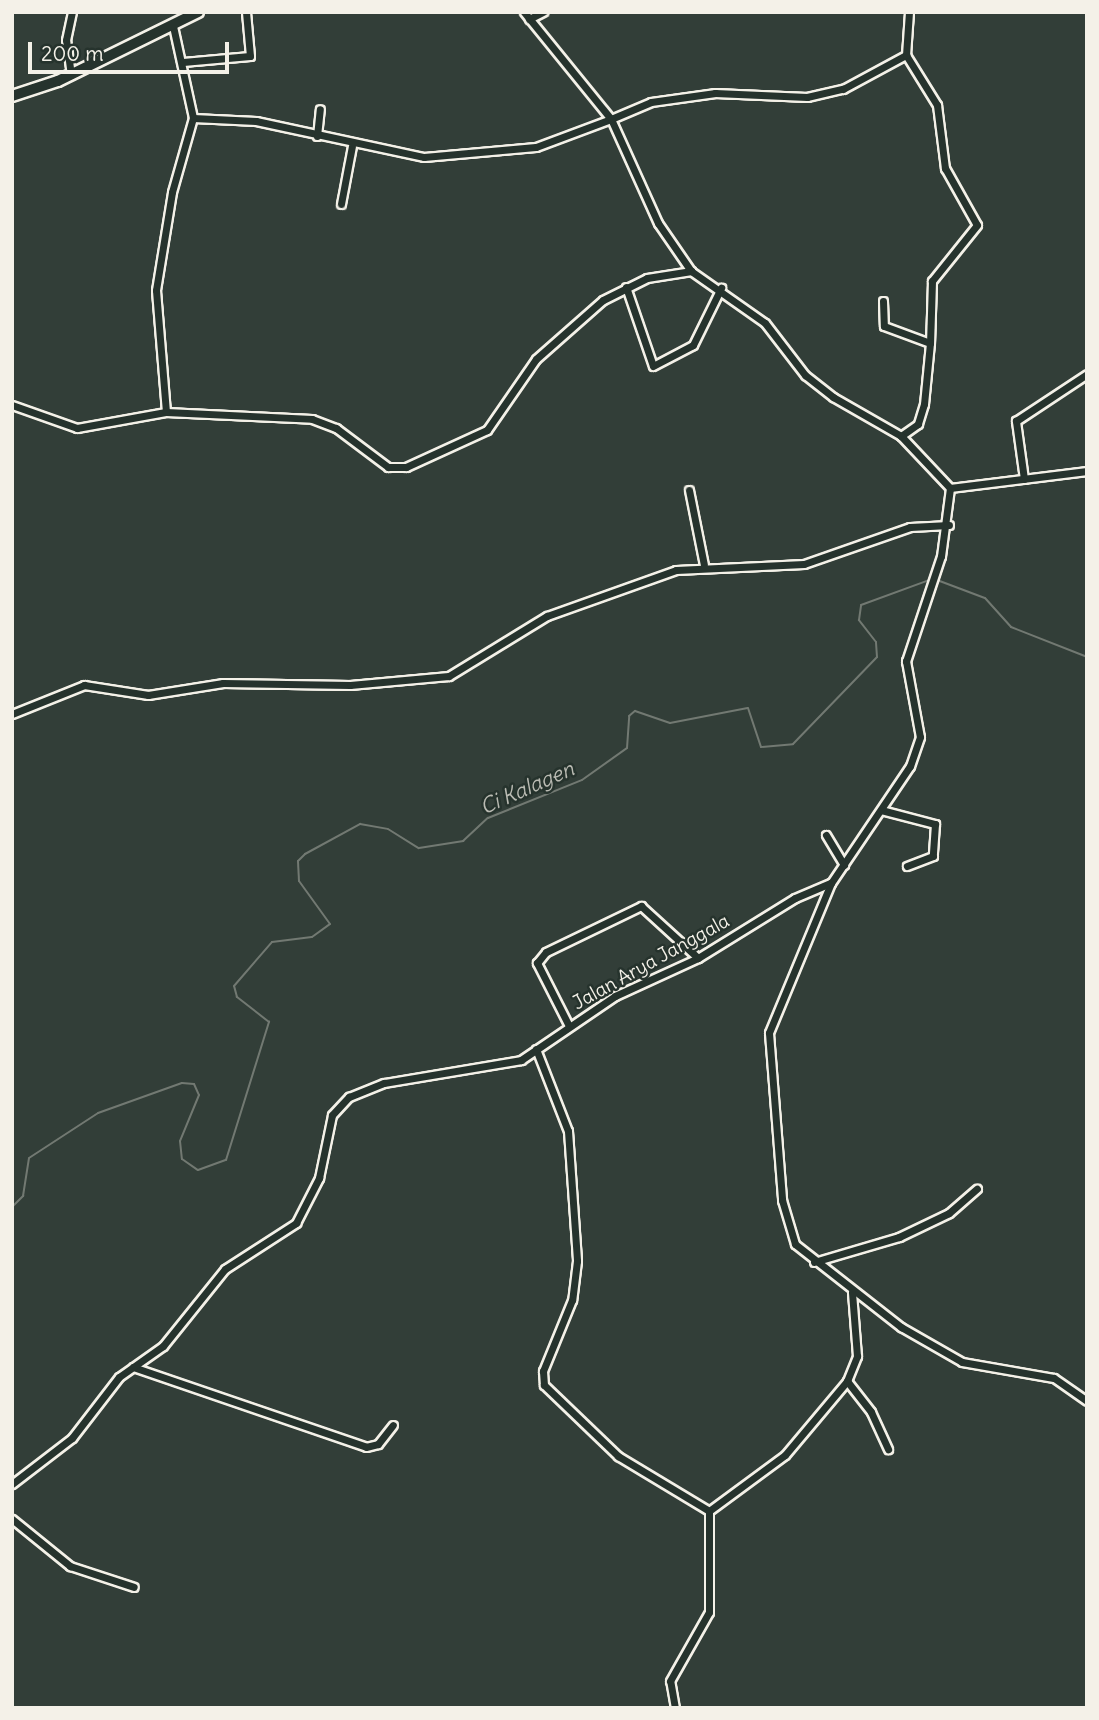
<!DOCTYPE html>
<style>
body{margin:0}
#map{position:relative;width:1099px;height:1720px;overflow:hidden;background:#323e38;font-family:Delius,sans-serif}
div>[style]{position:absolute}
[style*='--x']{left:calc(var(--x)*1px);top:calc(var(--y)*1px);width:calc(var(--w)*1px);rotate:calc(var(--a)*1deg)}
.stream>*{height:2px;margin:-1px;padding:0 1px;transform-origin:1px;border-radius:1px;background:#727972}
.roads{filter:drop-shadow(2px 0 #f4f1e8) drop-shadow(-2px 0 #f4f1e8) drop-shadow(0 2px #f4f1e8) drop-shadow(0 -2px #f4f1e8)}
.minor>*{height:7px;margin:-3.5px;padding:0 3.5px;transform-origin:3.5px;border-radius:3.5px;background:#26332d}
.highway>*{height:10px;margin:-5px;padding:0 5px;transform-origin:5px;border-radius:5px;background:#26332d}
span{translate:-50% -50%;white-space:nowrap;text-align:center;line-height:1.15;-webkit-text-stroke:5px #26332d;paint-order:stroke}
.street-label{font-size:19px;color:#f4f1e8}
.water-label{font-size:21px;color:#babbb3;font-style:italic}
.frame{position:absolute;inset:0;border:14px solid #f4f1e8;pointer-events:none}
.scale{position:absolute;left:28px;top:42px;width:201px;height:32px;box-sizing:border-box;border:4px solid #f4f1e8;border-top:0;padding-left:9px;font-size:21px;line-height:24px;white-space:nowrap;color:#f4f1e8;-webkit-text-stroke:5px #26332d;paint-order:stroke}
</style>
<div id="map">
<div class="stream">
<i style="--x:937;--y:580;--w:51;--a:20.6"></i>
<i style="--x:985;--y:598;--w:39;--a:48"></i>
<i style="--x:1011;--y:627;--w:82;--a:21.5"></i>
<i style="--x:12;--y:1207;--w:16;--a:-45"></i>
<i style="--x:23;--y:1196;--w:38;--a:-81"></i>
<i style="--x:29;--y:1158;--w:82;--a:-33.1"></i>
<i style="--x:98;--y:1113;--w:89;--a:-19.7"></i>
<i style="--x:182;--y:1083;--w:12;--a:5"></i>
<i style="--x:194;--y:1084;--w:12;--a:66"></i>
<i style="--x:199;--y:1095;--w:50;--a:112.4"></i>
<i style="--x:180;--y:1141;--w:18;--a:84"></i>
<i style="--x:182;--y:1159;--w:19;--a:35"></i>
<i style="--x:198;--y:1170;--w:30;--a:-20"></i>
<i style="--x:226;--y:1160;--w:145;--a:-72.7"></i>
<i style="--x:269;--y:1022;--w:41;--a:-142"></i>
<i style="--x:237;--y:997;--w:11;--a:-105"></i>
<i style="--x:234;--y:986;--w:58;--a:-49.2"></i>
<i style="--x:272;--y:942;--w:40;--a:-7.1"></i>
<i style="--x:312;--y:937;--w:22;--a:-36"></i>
<i style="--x:330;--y:924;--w:53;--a:-125.8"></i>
<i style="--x:299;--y:881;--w:20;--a:-93"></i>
<i style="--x:298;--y:861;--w:10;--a:-45"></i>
<i style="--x:305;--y:854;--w:63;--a:-28.6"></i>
<i style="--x:360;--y:824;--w:28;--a:10"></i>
<i style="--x:388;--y:829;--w:36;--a:32"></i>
<i style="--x:419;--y:848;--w:45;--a:-9"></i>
<i style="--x:463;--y:841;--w:34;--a:-43"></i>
<i style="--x:488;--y:818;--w:101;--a:-22"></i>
<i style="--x:582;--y:780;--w:55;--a:-35.4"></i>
<i style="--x:627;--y:748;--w:32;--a:-86"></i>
<i style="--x:629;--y:716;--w:8;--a:-40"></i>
<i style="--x:635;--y:711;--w:37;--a:19"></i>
<i style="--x:670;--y:723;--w:79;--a:-10.9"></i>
<i style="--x:748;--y:708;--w:41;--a:71.6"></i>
<i style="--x:761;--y:747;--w:32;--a:-5"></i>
<i style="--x:793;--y:744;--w:121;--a:-46"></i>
<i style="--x:877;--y:657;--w:15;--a:-94"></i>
<i style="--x:876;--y:642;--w:28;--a:-128"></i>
<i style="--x:859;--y:620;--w:15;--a:-82"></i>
<i style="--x:861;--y:605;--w:76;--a:-20.1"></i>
</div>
<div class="roads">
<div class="minor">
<i style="--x:529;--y:19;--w:16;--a:-27"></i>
<i style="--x:173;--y:26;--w:94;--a:77.7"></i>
<i style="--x:193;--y:118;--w:63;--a:2.7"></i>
<i style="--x:256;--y:121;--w:172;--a:12.1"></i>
<i style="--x:424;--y:157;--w:112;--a:-5.1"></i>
<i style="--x:536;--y:147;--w:80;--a:-20.5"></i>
<i style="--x:611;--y:119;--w:138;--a:-129.1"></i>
<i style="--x:906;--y:55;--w:59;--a:58.2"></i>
<i style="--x:937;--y:105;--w:64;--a:82.8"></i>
<i style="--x:945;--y:168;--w:65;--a:60.7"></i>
<i style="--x:977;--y:225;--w:72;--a:128.8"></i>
<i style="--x:932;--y:281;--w:62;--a:91.8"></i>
<i style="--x:183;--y:62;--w:67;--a:-5.1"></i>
<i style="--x:250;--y:56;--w:44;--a:-95.2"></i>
<i style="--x:71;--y:75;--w:35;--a:-98"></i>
<i style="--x:66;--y:40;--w:29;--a:-78"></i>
<i style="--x:317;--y:136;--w:27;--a:-84"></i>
<i style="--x:341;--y:204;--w:59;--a:-79.3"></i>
<i style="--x:691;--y:271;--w:58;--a:-124.5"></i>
<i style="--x:658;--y:223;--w:114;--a:-114.3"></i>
<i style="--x:611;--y:119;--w:43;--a:-23"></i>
<i style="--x:651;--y:102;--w:65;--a:-8"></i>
<i style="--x:715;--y:93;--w:92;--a:2.5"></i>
<i style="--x:807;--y:97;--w:37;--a:-13"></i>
<i style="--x:843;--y:89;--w:72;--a:-28.4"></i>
<i style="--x:906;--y:55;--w:43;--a:-86"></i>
<i style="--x:626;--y:287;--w:83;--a:71.1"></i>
<i style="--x:653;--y:366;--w:45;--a:-27.7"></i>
<i style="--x:693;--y:345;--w:64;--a:-63.8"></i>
<i style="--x:883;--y:301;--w:25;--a:88"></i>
<i style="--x:884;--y:326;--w:49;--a:20.3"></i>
<i style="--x:930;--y:343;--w:61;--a:95.6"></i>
<i style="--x:924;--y:404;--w:21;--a:107"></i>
<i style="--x:918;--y:424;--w:21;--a:145"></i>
<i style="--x:12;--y:405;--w:69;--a:19.5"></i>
<i style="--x:77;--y:428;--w:90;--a:-10.2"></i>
<i style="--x:166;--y:412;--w:146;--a:2.7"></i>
<i style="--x:312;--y:419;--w:26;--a:21"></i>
<i style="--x:336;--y:428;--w:65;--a:36.9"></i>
<i style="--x:388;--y:467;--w:18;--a:0"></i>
<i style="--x:406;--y:467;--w:89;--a:-24.6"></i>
<i style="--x:487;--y:430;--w:86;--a:-55.4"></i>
<i style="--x:536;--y:359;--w:89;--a:-41.4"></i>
<i style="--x:603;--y:300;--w:49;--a:-26.6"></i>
<i style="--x:647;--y:278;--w:45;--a:-9"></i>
<i style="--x:691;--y:271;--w:90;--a:35.1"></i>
<i style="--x:765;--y:323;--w:66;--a:52.4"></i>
<i style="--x:805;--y:375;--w:36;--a:38"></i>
<i style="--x:833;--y:397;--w:78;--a:29.8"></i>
<i style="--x:901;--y:436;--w:71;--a:46.7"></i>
<i style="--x:950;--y:488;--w:69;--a:97.5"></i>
<i style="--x:941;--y:556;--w:111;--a:108.4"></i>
<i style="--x:906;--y:661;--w:77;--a:79.6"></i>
<i style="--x:920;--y:737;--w:31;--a:109"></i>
<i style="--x:910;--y:766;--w:141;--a:124"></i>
<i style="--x:831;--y:883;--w:162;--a:112.5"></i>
<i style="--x:769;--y:1033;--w:168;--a:85.5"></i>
<i style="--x:782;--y:1200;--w:46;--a:73.5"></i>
<i style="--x:795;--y:1244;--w:135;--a:38.1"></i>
<i style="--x:901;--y:1327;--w:70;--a:29.8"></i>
<i style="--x:962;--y:1362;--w:93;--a:9.9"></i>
<i style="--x:1054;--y:1378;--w:40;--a:34.9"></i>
<i style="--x:166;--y:412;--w:122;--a:-94.7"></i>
<i style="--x:156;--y:290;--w:99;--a:-80.7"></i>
<i style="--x:172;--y:192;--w:77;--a:-74.2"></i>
<i style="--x:1024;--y:479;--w:59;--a:-97.9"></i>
<i style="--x:1016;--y:421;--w:85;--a:-33.5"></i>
<i style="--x:950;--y:488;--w:138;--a:-7.1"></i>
<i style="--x:689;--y:490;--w:76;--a:78.7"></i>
<i style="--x:12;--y:714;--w:78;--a:-21.9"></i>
<i style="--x:84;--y:685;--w:65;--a:8.9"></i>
<i style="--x:148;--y:695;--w:76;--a:-9.1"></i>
<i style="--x:223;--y:683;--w:127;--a:0.9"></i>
<i style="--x:350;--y:685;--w:99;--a:-5.2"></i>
<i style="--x:449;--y:676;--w:115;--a:-31.5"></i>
<i style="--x:547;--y:616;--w:137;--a:-19.6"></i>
<i style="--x:676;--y:570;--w:128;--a:-2.7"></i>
<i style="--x:804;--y:564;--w:112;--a:-19.2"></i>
<i style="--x:910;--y:527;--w:39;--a:-3"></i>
<i style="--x:881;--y:810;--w:56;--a:14.5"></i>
<i style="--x:935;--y:824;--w:32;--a:94"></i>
<i style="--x:933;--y:856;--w:28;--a:159"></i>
<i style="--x:826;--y:835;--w:35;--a:59"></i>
<i style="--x:569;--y:1026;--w:71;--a:-116.9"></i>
<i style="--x:537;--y:963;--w:14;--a:-51"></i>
<i style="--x:546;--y:952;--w:106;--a:-25.8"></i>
<i style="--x:641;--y:906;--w:77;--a:42.4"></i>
<i style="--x:536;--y:1049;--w:88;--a:68.7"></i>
<i style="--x:568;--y:1131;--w:130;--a:86"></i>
<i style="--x:577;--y:1261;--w:39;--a:97"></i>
<i style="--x:572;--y:1300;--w:77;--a:112.2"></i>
<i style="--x:543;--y:1371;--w:14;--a:86"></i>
<i style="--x:544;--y:1385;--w:103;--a:43.8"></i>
<i style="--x:618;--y:1456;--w:106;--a:31.1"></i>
<i style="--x:814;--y:1262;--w:89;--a:-16.4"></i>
<i style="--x:899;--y:1237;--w:55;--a:-25.6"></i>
<i style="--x:949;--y:1213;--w:37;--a:-41"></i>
<i style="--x:133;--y:1367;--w:246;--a:18.9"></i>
<i style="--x:366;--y:1447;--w:12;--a:-14"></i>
<i style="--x:378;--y:1444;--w:24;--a:-52"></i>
<i style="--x:847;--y:1381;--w:39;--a:52"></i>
<i style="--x:871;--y:1412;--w:41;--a:65.3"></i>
<i style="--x:12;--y:1484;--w:76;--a:-37.5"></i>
<i style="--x:72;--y:1438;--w:77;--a:-52.4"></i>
<i style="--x:119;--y:1377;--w:54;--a:-35.2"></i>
<i style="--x:163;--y:1346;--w:99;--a:-51.2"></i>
<i style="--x:225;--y:1269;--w:85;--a:-32.9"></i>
<i style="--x:296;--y:1223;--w:51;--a:-62.9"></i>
<i style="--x:319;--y:1178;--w:64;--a:-78.3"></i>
<i style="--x:332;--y:1115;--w:25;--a:-47"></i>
<i style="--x:349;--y:1097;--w:38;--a:-22"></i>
<i style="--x:384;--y:1083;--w:139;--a:-9.5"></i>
<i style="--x:521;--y:1060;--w:114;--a:-34.2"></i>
<i style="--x:615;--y:996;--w:91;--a:-24.6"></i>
<i style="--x:698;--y:958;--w:114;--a:-31.7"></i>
<i style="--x:795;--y:898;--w:39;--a:-23"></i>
<i style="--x:12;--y:1519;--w:75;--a:39"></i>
<i style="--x:70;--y:1566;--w:67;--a:18.2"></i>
<i style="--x:675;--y:1708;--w:27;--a:-100"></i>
<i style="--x:670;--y:1681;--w:79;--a:-60.5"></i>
<i style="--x:709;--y:1612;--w:101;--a:-90"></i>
<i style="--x:709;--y:1511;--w:94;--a:-36.4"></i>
<i style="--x:785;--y:1455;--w:97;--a:-50"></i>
<i style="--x:847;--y:1381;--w:27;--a:-68"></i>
<i style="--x:857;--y:1356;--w:64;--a:-94.5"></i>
</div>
<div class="highway">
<i style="--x:12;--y:96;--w:48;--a:-18.1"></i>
<i style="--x:58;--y:81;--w:156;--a:-26.2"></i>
</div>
</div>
<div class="street-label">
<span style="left:651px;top:962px;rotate:-29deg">Jalan Arya Janggala</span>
</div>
<div class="water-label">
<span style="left:527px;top:788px;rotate:-24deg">Ci Kalagen</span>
</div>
<div class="frame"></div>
<div class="scale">200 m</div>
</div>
